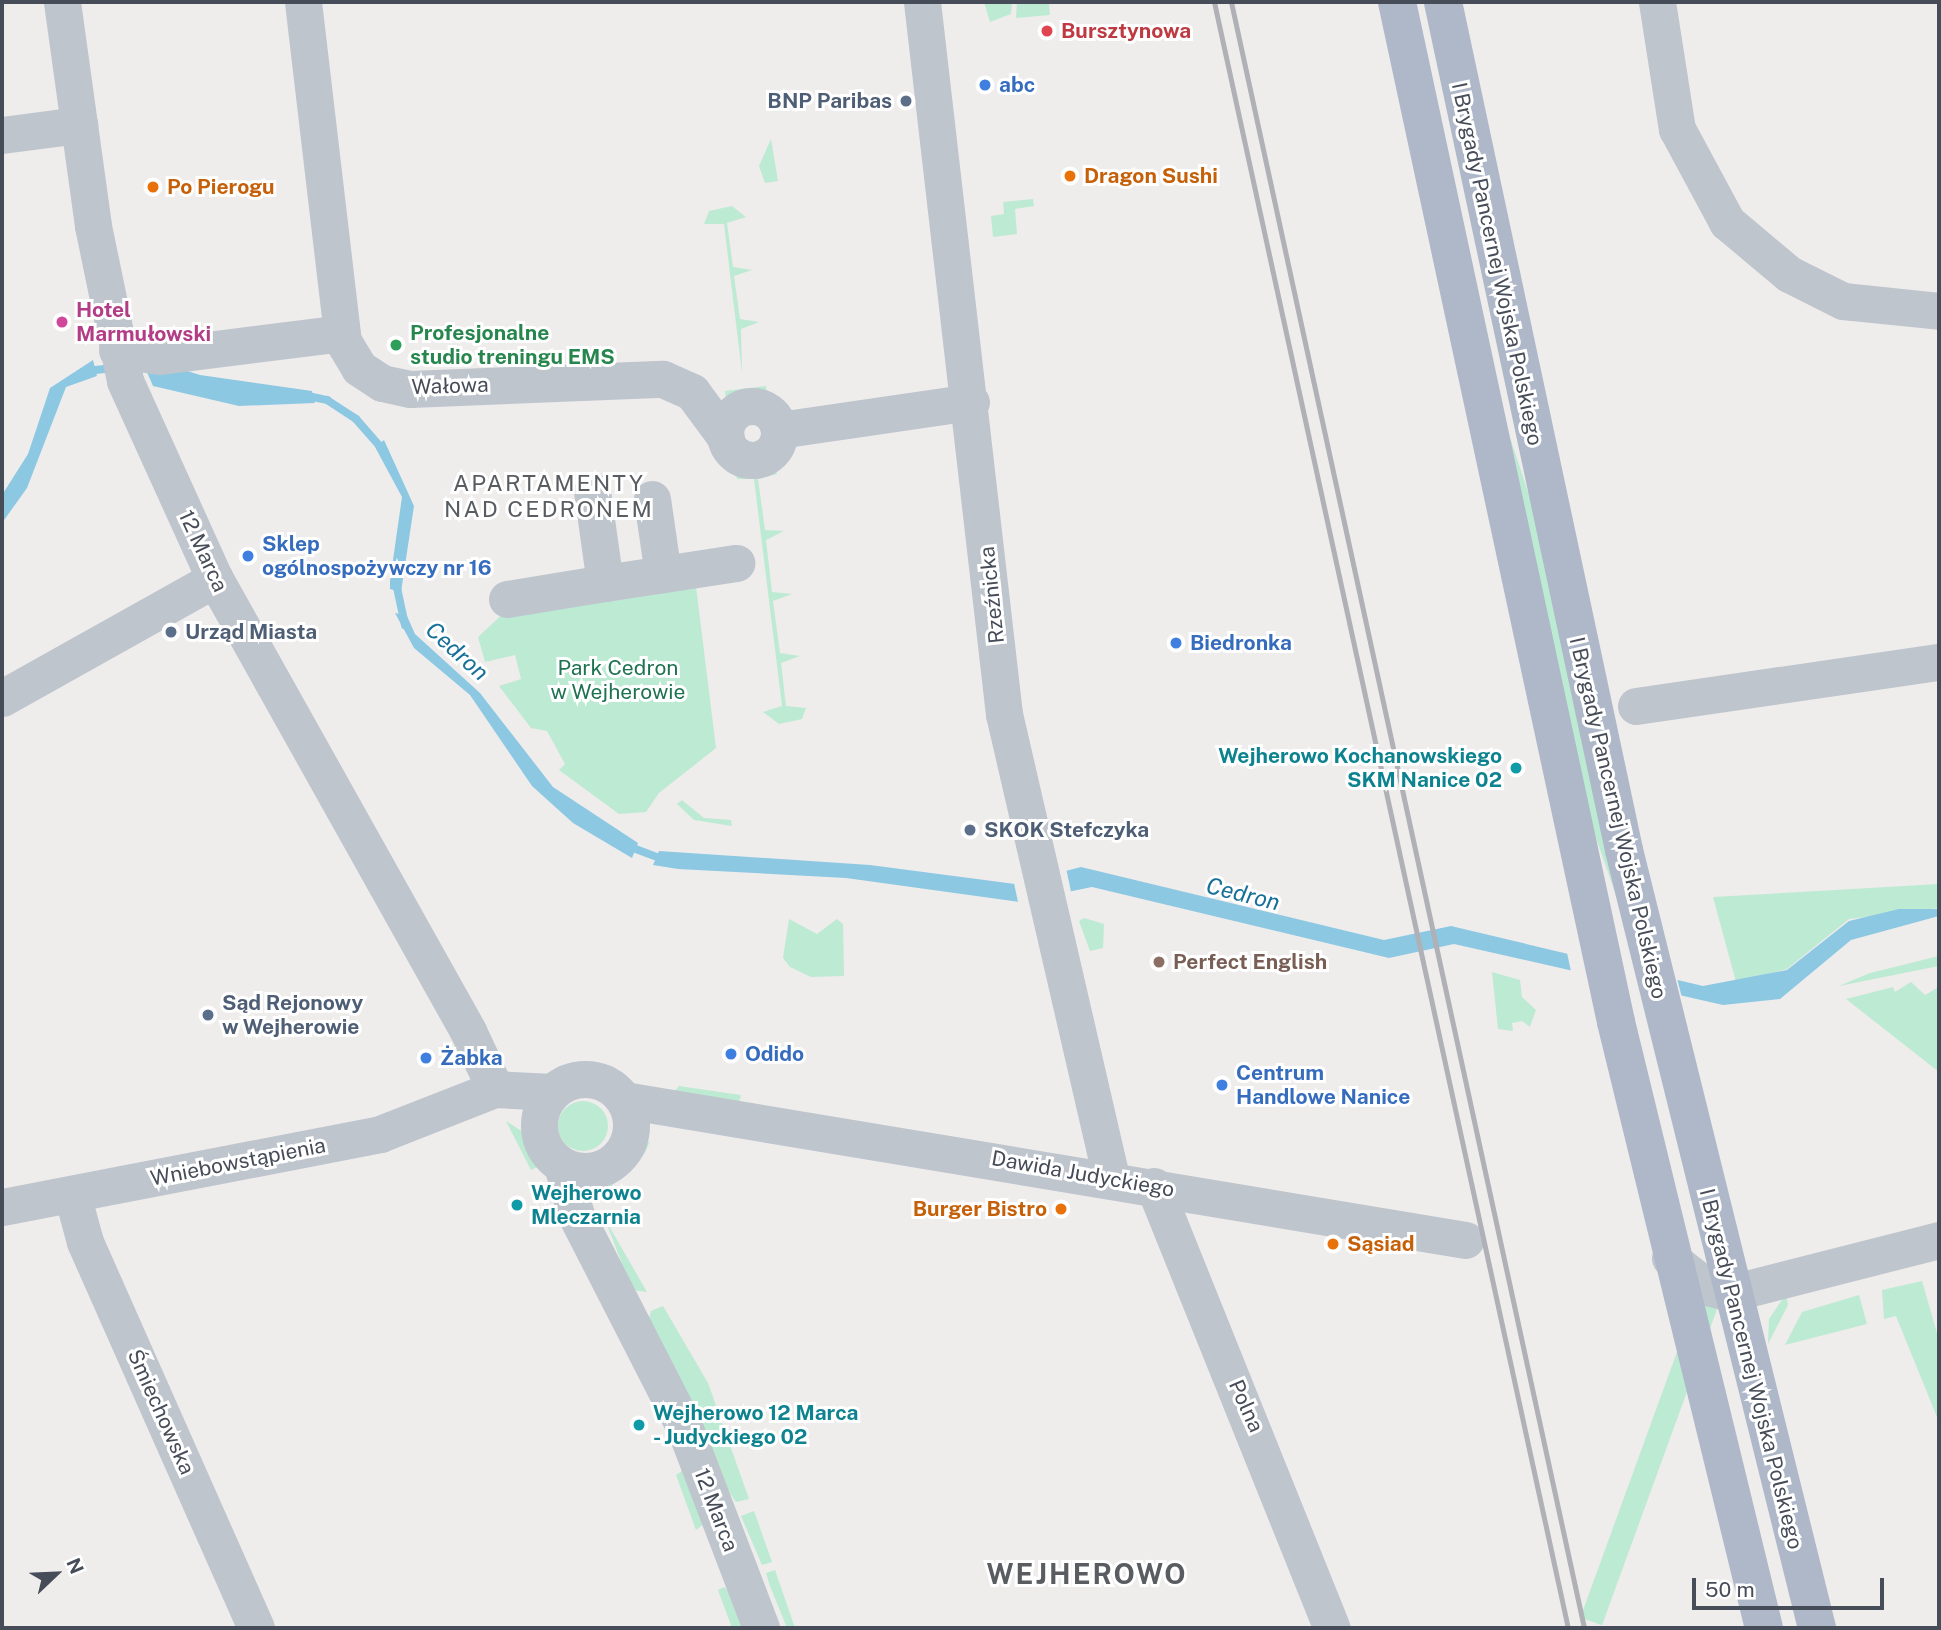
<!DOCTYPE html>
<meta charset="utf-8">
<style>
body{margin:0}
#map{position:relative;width:1941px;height:1630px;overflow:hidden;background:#efecec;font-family:"Public Sans",sans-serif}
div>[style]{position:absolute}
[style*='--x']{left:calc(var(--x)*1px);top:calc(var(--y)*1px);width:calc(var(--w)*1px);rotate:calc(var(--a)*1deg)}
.green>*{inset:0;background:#bdead3;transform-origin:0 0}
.round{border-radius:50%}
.water>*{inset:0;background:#8dc8e3}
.pier>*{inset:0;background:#efecec;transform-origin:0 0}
.stream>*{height:8px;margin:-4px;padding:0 4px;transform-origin:4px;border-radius:4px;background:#8dc8e3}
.minor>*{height:37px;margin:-18.5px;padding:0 18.5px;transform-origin:18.5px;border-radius:18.5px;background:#bec5cd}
.minor>.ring{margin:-18.5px;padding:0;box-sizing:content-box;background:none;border:37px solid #bec5cd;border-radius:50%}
.major>*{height:38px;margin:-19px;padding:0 19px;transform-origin:19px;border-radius:19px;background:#aeb8c9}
.rail>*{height:5px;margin:-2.5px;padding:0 2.5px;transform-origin:2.5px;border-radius:2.5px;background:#afb1b6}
.dots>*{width:19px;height:19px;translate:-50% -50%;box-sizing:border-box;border:4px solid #fff;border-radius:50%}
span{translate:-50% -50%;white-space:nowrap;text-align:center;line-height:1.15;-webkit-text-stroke:6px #fff;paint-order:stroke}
.health-label{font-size:21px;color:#be3a42;font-weight:700}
.left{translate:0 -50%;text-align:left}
.shop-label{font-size:21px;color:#366cbe;font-weight:700}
.service-label{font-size:21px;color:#4e5e75;font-weight:700}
.right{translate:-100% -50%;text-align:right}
.food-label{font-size:21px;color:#c56008;font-weight:700}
.street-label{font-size:21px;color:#464d58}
.hotel-label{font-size:21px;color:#b23c85;font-weight:700}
.leisure-label{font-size:21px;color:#27864d;font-weight:700}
.park-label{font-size:21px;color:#1e7251}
.culture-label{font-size:21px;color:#0d838f;font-weight:700}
.education-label{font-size:21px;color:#785e54;font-weight:700}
.neighbourhood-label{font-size:23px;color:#595c60;letter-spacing:2px}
.water-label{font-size:23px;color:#187099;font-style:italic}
.district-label{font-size:28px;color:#595c60;font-weight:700;letter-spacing:2px}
.frame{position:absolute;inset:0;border:4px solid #464d58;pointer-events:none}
.north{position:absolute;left:21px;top:1539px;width:70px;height:70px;-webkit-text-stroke:5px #fff;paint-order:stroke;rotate:67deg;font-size:19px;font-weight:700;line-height:28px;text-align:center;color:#464d58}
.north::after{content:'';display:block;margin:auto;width:24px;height:32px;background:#464d58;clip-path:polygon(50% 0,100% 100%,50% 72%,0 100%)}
.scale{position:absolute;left:1692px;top:1578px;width:192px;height:32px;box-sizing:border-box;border:4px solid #464d58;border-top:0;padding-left:9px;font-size:21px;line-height:24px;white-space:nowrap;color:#464d58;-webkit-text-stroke:5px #fff;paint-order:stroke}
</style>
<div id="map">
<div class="green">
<i style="clip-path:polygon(984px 2px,1012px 2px,1011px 14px,990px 22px)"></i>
<i style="clip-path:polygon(1017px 2px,1049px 4px,1050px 15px,1016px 18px)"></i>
<i style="clip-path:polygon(771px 139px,778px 181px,765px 183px,759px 166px)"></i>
<i style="clip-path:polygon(1033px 199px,1034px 206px,1015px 209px,1017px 234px,993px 237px,991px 216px,1004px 214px,1003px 202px)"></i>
<i style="clip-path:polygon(732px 206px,746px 217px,727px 223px,733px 267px,752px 270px,734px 276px,740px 319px,759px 322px,741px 329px,742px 373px,724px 224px,704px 224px,709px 211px)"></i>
<i style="clip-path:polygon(1491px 380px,1538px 522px,1618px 901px,1595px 835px)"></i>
<i style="clip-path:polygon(766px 386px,768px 404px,747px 400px,727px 408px,725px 391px)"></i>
<i style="clip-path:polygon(773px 458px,777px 474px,758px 479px,765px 530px,784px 531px,766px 540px,772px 592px,792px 594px,773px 601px,780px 653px,800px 656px,781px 663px,786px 706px,806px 708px,802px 719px,779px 724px,763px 712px,782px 706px,754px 479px,737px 479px,734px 465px)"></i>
<i style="clip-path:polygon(695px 578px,716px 748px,659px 793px,646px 812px,619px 814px,559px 770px,565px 764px,547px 731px,531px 728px,499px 686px,521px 679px,515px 655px,485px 662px,478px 637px,509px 608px)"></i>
<i style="clip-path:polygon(682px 800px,704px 818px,731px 820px,732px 826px,694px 820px,677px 804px)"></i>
<i style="clip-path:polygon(1939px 884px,1939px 908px,1849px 919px,1787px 969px,1736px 982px,1713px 897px)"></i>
<i style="clip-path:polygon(1084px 918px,1104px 924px,1103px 948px,1090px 951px,1079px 921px)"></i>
<i style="clip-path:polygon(789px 919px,817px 934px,837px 919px,843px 924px,844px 976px,811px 977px,790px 967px,783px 958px)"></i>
<i style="clip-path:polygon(1939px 956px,1939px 966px,1839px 986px,1870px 973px)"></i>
<i style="clip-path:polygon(1492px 972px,1520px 980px,1522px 997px,1536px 1010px,1530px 1027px,1522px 1021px,1512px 1023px,1513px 1031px,1498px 1029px)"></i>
<i style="clip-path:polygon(1911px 982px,1925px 995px,1939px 987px,1939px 1072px,1846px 999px,1893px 987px,1895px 992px)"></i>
<i style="clip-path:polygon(679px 1086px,741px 1095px,739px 1104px,675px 1091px)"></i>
<i class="round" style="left:558px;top:1101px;width:50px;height:50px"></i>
<i style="clip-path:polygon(506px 1121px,526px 1134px,542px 1165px,531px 1170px)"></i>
<i style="clip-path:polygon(650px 1141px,645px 1153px,604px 1193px,614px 1172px)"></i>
<i style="clip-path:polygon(605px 1219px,647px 1292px,632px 1290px)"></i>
<i style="clip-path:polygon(1922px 1281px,1939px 1340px,1939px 1422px,1896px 1316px,1884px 1319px,1882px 1290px)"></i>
<i style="clip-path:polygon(1786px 1294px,1788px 1305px,1768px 1344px,1769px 1319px)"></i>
<i style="clip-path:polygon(1859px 1295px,1867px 1324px,1785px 1345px,1802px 1312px)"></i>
<i style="left:1697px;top:1297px;width:23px;height:341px;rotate:20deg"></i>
<i style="clip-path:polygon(663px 1306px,708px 1383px,749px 1499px,736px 1502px,723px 1482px,648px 1322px,651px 1311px)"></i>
<i style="clip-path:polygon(685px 1469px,704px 1524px,696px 1530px,676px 1475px)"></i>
<i style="clip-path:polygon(754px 1511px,772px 1562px,762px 1565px,741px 1516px)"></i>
<i style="clip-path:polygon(775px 1570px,795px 1628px,787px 1628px,770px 1586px,766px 1573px)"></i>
<i style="clip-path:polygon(724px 1587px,728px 1591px,742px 1628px,732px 1628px,718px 1590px)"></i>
</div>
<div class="water">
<i style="clip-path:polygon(140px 356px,200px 375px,312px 391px,315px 403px,239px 406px,153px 386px)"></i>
<i style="clip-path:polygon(93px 360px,97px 376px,66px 387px,27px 488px,2px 523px,2px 495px,28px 454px,50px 388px)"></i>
<i style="clip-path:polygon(384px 440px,414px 506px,401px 592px,390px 589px,390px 581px,402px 497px,375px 447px)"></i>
<i style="clip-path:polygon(395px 613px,407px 616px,415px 634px,480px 693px,553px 787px,638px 843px,632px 858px,573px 823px,532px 786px,470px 695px,414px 648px)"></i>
<i style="clip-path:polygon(659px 851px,870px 865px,1015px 884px,1081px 867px,1384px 940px,1451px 926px,1703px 986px,1787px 970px,1849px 921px,1899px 909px,1939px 909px,1939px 916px,1851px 940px,1780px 999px,1723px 1005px,1454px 944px,1389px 958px,1092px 887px,1019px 902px,846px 878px,678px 869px,653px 865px)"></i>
</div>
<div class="pier">
<i style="left:1066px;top:868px;width:25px;height:54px;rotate:78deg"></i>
<i style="clip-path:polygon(1566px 948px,1677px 978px,1683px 1002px,1572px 976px)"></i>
</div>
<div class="stream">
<i style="--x:86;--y:371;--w:28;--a:-6"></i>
<i style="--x:303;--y:395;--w:25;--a:12"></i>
<i style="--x:327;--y:400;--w:35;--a:33"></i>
<i style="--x:356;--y:419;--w:43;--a:48.8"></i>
<i style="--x:396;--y:583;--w:43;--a:77.9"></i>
<i style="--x:625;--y:845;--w:43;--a:20.6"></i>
</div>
<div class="minor">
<i style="--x:62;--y:2;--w:226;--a:82.1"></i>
<i style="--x:93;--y:226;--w:158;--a:78.3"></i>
<i style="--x:125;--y:381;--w:217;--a:65.6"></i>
<i style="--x:215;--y:579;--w:518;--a:60.76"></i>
<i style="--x:468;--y:1031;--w:64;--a:65"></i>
<i style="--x:303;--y:2;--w:341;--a:83.3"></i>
<i style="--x:343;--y:341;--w:31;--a:59"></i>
<i style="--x:359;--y:368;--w:27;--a:33"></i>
<i style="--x:382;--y:383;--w:29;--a:12"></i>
<i style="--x:410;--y:389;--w:253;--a:-2.3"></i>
<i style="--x:663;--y:379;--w:32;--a:24"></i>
<i style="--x:692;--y:392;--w:57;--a:53.5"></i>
<i style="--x:922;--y:2;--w:717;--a:83.43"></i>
<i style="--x:1004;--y:714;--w:477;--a:77"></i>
<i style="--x:1657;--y:2;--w:129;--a:81.1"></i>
<i style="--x:1677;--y:129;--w:106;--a:61.7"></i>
<i style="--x:1727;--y:222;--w:81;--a:40"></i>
<i style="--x:1789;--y:274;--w:60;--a:26.6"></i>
<i style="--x:1843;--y:301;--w:97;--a:5.9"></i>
<i style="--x:2;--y:135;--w:78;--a:-7.4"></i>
<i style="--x:117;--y:350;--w:43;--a:7.9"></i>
<i style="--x:160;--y:356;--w:183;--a:-7.2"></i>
<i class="ring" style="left:725px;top:406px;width:17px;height:17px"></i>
<i style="--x:779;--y:430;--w:194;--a:-8.3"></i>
<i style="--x:592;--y:491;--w:93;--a:82"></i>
<i style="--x:605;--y:583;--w:133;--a:-8.7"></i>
<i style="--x:652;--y:499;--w:76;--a:81.7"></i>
<i style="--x:507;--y:599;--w:99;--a:-9.3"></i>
<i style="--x:2;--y:698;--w:244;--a:-29.2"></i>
<i style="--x:1636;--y:706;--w:306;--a:-8.3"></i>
<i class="ring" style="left:539px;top:1079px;width:55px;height:55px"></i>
<i style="--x:624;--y:1100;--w:853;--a:9.45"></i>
<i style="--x:562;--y:1165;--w:52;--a:74.4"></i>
<i style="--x:576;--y:1215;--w:237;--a:62.9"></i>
<i style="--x:684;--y:1426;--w:216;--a:69.1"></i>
<i style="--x:1154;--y:1186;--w:476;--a:68.1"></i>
<i style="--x:72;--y:1194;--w:50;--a:74.8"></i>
<i style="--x:85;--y:1242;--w:422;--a:66.1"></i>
<i style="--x:2;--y:1207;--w:385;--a:-10.9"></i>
<i style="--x:380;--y:1134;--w:123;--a:-21.4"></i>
<i style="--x:495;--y:1089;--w:57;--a:3"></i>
<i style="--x:1670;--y:1258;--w:47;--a:38.1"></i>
<i style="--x:1707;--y:1287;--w:25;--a:14"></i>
<i style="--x:1731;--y:1293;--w:215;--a:-14.3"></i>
</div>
<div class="major">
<i style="--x:1397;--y:2;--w:1043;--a:77.88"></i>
<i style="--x:1616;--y:1022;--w:624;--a:76.28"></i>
<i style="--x:1443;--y:2;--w:867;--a:77.95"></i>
<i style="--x:1624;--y:850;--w:802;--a:76.07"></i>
</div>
<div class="rail">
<i style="--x:1214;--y:2;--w:1664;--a:77.72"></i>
<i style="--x:1231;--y:2;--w:1664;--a:77.75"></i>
</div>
<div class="dots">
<i style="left:1047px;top:31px;background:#e0444e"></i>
<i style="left:985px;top:85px;background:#3f7fe0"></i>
<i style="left:906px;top:101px;background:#5c6f8a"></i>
<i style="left:1070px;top:176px;background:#e8710a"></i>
<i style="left:153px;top:187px;background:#e8710a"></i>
<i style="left:62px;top:322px;background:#d1479c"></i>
<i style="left:396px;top:345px;background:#2e9e5b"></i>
<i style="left:248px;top:556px;background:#3f7fe0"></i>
<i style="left:171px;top:632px;background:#5c6f8a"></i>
<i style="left:1176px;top:643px;background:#3f7fe0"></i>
<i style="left:1516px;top:768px;background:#0f9aa8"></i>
<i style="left:970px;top:830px;background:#5c6f8a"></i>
<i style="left:1159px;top:962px;background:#8d6e63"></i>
<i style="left:208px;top:1015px;background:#5c6f8a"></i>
<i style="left:731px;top:1054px;background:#3f7fe0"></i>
<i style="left:426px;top:1058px;background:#3f7fe0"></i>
<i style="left:1222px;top:1085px;background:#3f7fe0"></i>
<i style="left:517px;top:1205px;background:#0f9aa8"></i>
<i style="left:1061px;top:1209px;background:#e8710a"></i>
<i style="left:1333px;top:1244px;background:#e8710a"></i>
<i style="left:639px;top:1425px;background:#0f9aa8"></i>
</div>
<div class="health-label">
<span class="left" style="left:1061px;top:31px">Bursztynowa</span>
</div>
<div class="shop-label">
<span class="left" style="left:999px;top:85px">abc</span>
<span class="left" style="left:262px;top:556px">Sklep<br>ogólnospożywczy nr 16</span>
<span class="left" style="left:1190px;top:643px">Biedronka</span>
<span class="left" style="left:745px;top:1054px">Odido</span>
<span class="left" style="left:440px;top:1058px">Żabka</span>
<span class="left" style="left:1236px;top:1085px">Centrum<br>Handlowe Nanice</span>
</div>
<div class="service-label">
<span class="right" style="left:892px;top:101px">BNP Paribas</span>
<span class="left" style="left:185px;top:632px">Urząd Miasta</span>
<span class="left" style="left:984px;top:830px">SKOK Stefczyka</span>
<span class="left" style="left:222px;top:1015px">Sąd Rejonowy<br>w Wejherowie</span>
</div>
<div class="food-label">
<span class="left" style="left:1084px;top:176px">Dragon Sushi</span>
<span class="left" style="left:167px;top:187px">Po Pierogu</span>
<span class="right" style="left:1047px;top:1209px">Burger Bistro</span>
<span class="left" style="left:1347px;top:1244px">Sąsiad</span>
</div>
<div class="street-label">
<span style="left:1497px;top:264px;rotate:78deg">I Brygady Pancernej Wojska Polskiego</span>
<span style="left:450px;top:386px;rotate:-2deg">Wałowa</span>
<span style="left:203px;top:551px;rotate:65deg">12 Marca</span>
<span style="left:992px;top:595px;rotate:-96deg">Rzeźnicka</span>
<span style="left:1618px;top:818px;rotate:77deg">I Brygady Pancernej Wojska Polskiego</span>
<span style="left:238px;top:1162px;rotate:-11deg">Wniebowstąpienia</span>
<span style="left:1083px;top:1174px;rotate:10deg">Dawida Judyckiego</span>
<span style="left:1751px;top:1369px;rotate:76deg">I Brygady Pancernej Wojska Polskiego</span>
<span style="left:1246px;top:1406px;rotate:66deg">Polna</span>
<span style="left:161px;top:1412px;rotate:66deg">Śmiechowska</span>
<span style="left:716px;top:1510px;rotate:69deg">12 Marca</span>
</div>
<div class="hotel-label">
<span class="left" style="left:76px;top:322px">Hotel<br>Marmułowski</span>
</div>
<div class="leisure-label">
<span class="left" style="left:410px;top:345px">Profesjonalne<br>studio treningu EMS</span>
</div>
<div class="park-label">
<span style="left:618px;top:680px">Park Cedron<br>w Wejherowie</span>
</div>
<div class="culture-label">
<span class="right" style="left:1502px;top:768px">Wejherowo Kochanowskiego<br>SKM Nanice 02</span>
<span class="left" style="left:531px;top:1205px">Wejherowo<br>Mleczarnia</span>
<span class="left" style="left:653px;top:1425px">Wejherowo 12 Marca<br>- Judyckiego 02</span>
</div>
<div class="education-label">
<span class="left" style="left:1173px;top:962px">Perfect English</span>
</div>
<div class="neighbourhood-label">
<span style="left:549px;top:496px">APARTAMENTY<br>NAD CEDRONEM</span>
</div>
<div class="water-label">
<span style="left:457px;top:651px;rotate:42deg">Cedron</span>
<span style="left:1243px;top:894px;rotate:14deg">Cedron</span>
</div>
<div class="district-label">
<span style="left:1087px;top:1574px">WEJHEROWO</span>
</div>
<div class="frame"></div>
<div class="north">N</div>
<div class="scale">50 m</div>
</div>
